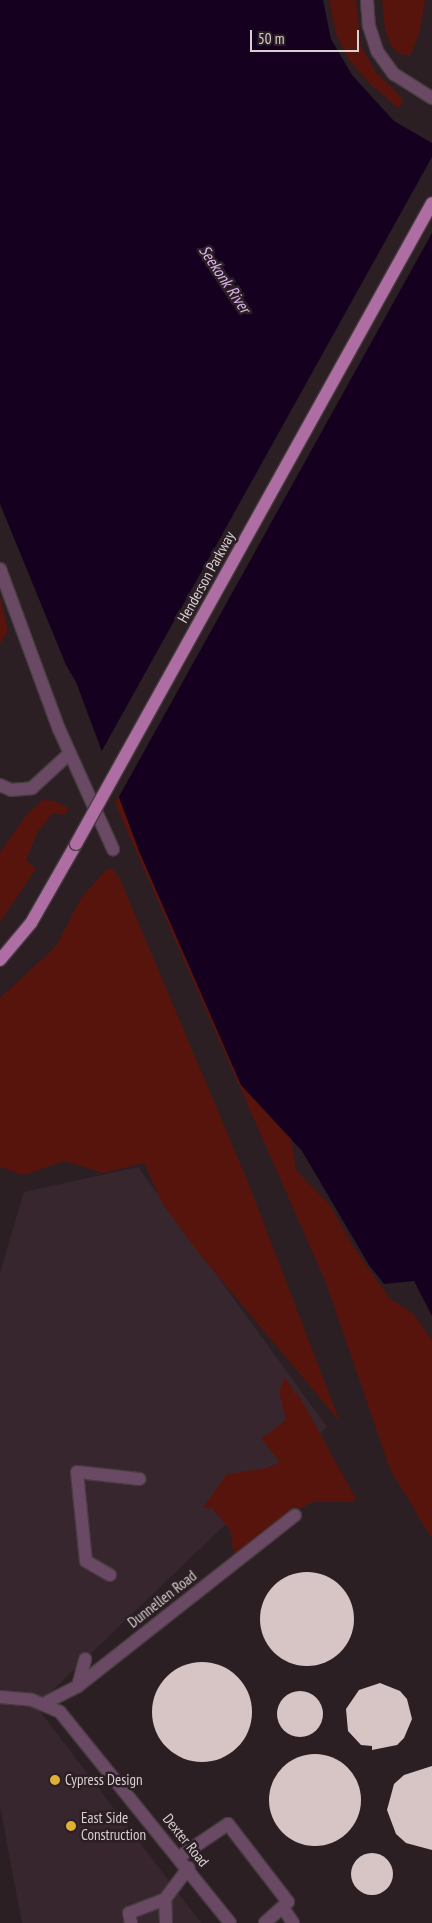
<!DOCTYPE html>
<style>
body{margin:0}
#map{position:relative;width:432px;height:1923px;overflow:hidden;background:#2b1f24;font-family:"PT Sans Narrow",sans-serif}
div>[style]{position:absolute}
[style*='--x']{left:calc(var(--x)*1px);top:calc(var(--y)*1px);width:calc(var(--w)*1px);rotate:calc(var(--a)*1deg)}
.built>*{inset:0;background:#38262e}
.green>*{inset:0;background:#56140d}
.water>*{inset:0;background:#150020}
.pier>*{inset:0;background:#2b1f24}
.building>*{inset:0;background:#d7c5c6}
.round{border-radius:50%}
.roads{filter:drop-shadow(1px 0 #473b40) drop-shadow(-1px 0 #473b40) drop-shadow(0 1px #473b40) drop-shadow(0 -1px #473b40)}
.minor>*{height:12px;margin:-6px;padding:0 6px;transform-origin:6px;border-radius:6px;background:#694963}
.major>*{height:12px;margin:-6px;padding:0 6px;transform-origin:6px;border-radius:6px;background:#ae6da3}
.bridges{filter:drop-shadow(1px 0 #473b40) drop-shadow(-1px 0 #473b40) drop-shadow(0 1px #473b40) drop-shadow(0 -1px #473b40)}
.major-bridge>*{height:12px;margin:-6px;padding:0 6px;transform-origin:6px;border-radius:6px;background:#ae6da3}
.dots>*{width:14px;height:14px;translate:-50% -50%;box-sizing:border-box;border:2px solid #2b1f24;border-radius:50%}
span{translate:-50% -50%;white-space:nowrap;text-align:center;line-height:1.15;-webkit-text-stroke:5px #2b1f24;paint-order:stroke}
.street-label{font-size:15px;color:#d8cfd3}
.poi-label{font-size:15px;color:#d8cfd3}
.left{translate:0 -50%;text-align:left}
.water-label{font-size:16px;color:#ddb4f2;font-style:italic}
.scale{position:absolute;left:250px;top:30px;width:109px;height:22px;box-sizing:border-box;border:2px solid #d8cfd3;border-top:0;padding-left:6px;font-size:15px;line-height:18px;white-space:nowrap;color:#d8cfd3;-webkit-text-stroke:4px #2b1f24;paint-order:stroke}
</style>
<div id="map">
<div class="built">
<i style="clip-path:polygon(138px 1167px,327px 1427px,36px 1706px,201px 1923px,22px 1923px,0 1806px,0 1273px,24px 1192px)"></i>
</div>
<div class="green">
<i style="clip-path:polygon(329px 0,356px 0,361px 46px,375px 71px,401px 97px,403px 102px,398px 108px,370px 84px,349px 60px,336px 34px)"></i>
<i style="clip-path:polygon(382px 0,425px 0,420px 31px,410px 56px,398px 53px,391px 45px,385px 30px)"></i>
<i style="clip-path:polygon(0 596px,8px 631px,0 644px)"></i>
<i style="clip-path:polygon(124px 786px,291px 1137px,296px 1170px,330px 1205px,353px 1246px,390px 1299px,413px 1313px,432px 1340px,432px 1539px,390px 1469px,326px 1283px,114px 801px)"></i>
<i style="clip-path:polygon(43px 800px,55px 801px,69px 808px,64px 815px,53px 813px,38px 831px,26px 860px,36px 869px,0 922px,0 852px,28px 813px)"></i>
<i style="clip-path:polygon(107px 869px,113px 869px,120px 879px,250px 1187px,340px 1422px,197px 1251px,162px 1203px,144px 1163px,104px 1173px,64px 1161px,24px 1175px,0 1167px,0 998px,56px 946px,81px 898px)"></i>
<i style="clip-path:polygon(285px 1377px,297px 1397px,296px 1390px,356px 1499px,353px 1502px,313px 1502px,280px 1518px,234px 1555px,230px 1530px,212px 1508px,203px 1507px,227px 1474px,267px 1468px,280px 1462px,261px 1439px,286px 1420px,279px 1391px)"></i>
</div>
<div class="water">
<i style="clip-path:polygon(0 0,323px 0,331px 39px,352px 75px,394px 121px,432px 143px,432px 1316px,414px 1281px,384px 1284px,369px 1265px,302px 1151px,241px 1085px,139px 851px,76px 682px,66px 665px,0 504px)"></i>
</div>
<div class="pier">
<i style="clip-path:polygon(432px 157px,432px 233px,116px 802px,99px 756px)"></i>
</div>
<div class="building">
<i class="round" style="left:260px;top:1572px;width:94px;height:94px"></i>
<i class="round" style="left:152px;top:1662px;width:100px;height:100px"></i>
<i style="clip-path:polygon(380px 1683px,400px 1691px,407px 1699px,412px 1719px,404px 1738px,397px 1745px,372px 1750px,372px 1746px,361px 1745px,348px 1731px,346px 1709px,359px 1690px)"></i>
<i class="round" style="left:277px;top:1691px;width:46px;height:46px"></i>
<i class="round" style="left:269px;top:1754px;width:92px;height:92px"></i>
<i style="clip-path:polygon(432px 1766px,432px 1850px,406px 1843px,396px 1834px,387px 1810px,394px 1784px,404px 1775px)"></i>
<i class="round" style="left:351px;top:1853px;width:42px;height:42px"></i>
</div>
<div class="roads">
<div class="minor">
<i style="--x:367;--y:0;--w:26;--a:86"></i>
<i style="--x:369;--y:26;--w:26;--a:72"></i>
<i style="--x:377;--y:51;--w:29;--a:54"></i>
<i style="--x:394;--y:74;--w:45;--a:32.3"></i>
<i style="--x:0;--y:569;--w:171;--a:69.8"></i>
<i style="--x:59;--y:729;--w:132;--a:65.8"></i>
<i style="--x:0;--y:785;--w:12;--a:24"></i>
<i style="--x:11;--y:790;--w:21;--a:-5"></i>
<i style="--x:32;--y:788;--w:50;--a:-42.6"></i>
<i style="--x:110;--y:1575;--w:28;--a:-150"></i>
<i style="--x:86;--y:1561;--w:89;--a:-95.8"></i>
<i style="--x:77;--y:1472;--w:63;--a:6.3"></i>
<i style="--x:78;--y:1686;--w:28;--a:-75"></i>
<i style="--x:0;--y:1697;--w:32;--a:5"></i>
<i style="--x:32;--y:1700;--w:30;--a:23"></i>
<i style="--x:60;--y:1712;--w:271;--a:51.1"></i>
<i style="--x:45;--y:1703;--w:37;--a:-27"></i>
<i style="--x:78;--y:1686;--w:276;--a:-38.2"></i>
<i style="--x:179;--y:1857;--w:59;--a:-34"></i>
<i style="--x:228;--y:1824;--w:98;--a:52.4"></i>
<i style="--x:288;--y:1902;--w:31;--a:138"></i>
<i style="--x:283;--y:1908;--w:18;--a:56"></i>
<i style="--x:131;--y:1923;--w:10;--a:-101"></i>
<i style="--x:129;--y:1913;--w:39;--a:-21"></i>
<i style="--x:166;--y:1923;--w:24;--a:-92"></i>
<i style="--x:165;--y:1899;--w:39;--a:-53"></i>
</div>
<div class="major">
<i style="--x:0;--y:960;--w:48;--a:-50"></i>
<i style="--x:31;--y:923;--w:91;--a:-60.3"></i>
</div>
</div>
<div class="bridges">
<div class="major-bridge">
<i style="--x:76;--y:844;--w:733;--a:-60.95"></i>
</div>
</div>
<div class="dots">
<i style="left:55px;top:1780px;background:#e0b034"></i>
<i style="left:71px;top:1826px;background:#e0b034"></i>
</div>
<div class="street-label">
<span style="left:206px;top:577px;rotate:-61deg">Henderson Parkway</span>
<span style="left:162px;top:1599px;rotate:-38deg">Dunnellen Road</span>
<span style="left:186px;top:1840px;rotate:51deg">Dexter Road</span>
</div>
<div class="poi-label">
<span class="left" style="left:65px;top:1780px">Cypress Design</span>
<span class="left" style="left:81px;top:1826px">East Side<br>Construction</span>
</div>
<div class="water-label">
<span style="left:225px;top:279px;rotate:56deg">Seekonk River</span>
</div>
<div class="scale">50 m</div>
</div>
